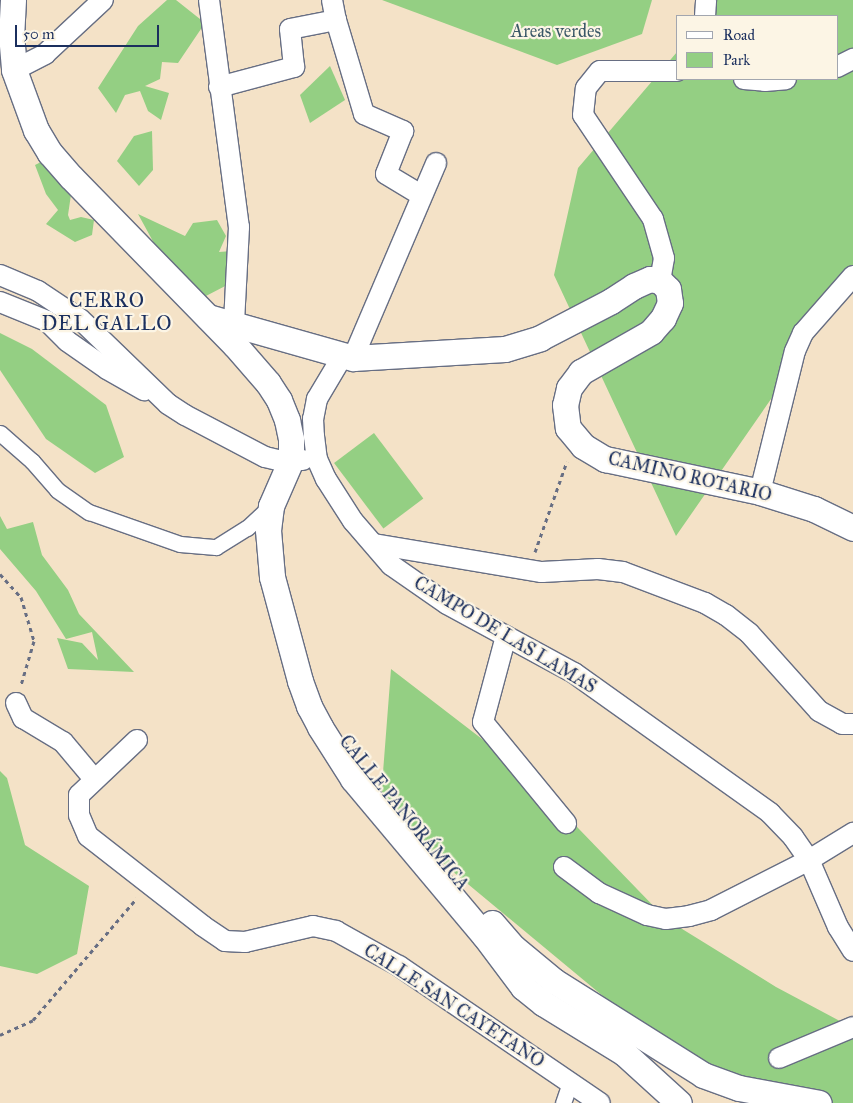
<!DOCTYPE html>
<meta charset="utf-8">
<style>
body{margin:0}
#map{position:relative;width:853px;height:1103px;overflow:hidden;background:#f4e2c7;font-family:"IM FELL Great Primer",serif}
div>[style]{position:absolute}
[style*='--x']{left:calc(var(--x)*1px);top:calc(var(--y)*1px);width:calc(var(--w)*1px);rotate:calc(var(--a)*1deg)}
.green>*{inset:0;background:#94cf83;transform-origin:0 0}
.path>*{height:3px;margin-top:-1.5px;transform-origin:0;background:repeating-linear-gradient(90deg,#676e83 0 4px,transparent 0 8px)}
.roads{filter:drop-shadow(1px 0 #676e83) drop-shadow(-1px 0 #676e83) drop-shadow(0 1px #676e83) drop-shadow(0 -1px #676e83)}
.pedestrian>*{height:15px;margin:-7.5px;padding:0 7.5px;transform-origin:7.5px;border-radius:7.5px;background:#fff}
.minor>*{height:20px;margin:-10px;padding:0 10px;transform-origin:10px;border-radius:10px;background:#fff}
.tertiary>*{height:25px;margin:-12.5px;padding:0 12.5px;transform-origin:12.5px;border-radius:12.5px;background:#fff}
span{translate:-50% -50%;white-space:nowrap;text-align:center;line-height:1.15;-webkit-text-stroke:4.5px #fcf5e5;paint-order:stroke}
.park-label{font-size:18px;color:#395767}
.street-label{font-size:18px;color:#1b2f5e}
.quarter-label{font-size:20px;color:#1b2f5e;letter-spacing:1px}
.legend{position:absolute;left:676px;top:15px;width:162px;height:65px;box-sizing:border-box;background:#fcf5e5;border:1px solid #a2a6af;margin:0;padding:6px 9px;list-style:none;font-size:15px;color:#1b2f5e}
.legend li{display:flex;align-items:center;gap:10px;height:25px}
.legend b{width:25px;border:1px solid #a2a6af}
.scale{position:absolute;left:15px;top:25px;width:144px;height:22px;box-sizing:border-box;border:2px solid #1b2f5e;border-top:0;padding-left:6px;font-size:15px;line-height:18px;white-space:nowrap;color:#1b2f5e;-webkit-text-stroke:4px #fcf5e5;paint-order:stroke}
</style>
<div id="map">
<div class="green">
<i style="clip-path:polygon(167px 0,176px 0,205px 23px,178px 63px,162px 62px,160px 79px,145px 86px,169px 93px,161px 120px,148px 111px,140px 91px,125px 95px,116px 113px,98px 88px,138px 26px)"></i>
<i style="clip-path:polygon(382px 0,652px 0,642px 34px,557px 65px)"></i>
<i style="clip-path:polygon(710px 0,853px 0,853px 281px,676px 536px,554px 275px,578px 168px,677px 52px,677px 79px,837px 79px,837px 16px,706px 16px)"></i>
<i style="clip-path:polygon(330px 66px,345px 100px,310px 123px,300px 95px)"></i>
<i style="clip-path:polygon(152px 131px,153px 170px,139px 186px,117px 161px,134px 136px)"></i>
<i style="clip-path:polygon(47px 159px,72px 188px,68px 215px,70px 220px,81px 217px,94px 220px,92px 235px,75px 242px,46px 224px,58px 210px,46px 194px,35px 165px)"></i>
<i style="clip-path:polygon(138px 214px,185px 236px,193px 223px,217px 220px,226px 236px,219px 252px,232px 251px,231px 283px,204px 297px,161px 256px)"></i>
<i style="clip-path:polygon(0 333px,32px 349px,106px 405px,124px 457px,95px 473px,46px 439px,0 370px)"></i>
<i style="left:374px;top:433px;width:82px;height:50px;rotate:53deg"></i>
<i style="clip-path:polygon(0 516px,7px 529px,33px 522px,42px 555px,68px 590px,79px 614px,134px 672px,68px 669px,57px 638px,82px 643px,98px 660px,92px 632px,66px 639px,36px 591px,0 549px)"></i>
<i style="clip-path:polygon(391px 669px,521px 769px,666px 919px,776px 987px,853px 1028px,853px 1103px,797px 1103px,686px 1065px,380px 811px)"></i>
<i style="clip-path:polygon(0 771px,7px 778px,25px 845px,89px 886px,77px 954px,37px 974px,0 966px)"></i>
</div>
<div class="path">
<i style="--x:535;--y:552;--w:96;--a:-70.6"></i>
<i style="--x:0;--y:574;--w:31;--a:48"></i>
<i style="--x:21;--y:597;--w:46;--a:73.5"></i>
<i style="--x:34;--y:641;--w:46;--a:106.5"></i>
<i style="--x:0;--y:1035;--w:36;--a:-24"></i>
<i style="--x:33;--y:1020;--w:160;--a:-49.6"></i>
</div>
<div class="roads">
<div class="pedestrian">
<i style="--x:0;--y:433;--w:43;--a:41.2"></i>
<i style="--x:32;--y:461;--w:38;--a:49"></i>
<i style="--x:57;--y:490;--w:39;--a:35"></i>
<i style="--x:89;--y:512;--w:96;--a:19.4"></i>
<i style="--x:180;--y:544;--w:36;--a:5"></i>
<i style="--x:216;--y:547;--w:36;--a:-32"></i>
<i style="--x:247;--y:528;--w:33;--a:-43"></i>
<i style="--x:563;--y:1103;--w:21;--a:-71"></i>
</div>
<div class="minor">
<i style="--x:209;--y:0;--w:229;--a:82.5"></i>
<i style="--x:239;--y:227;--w:97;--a:93"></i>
<i style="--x:332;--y:0;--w:20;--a:79"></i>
<i style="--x:336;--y:20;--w:98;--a:73.4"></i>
<i style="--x:364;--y:114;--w:43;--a:23.6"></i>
<i style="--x:403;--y:131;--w:46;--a:111.6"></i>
<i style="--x:386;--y:174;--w:41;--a:31"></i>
<i style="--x:705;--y:16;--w:16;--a:-86"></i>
<i style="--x:837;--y:67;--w:18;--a:-27"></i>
<i style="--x:14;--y:70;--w:35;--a:-27"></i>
<i style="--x:45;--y:54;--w:79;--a:-43"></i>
<i style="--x:744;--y:79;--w:21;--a:5"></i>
<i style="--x:765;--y:81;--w:21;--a:-5"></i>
<i style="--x:219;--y:87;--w:78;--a:-14.9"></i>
<i style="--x:294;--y:67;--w:38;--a:-96"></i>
<i style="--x:290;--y:29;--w:47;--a:-11.1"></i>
<i style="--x:0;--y:275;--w:41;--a:22.8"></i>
<i style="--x:38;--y:291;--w:50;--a:33.7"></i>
<i style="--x:80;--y:319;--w:122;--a:44"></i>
<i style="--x:168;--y:404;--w:20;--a:33"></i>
<i style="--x:185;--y:415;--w:90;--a:27.7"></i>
<i style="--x:265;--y:457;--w:13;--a:13"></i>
<i style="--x:278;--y:460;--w:25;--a:0"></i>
<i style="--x:660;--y:281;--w:23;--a:-80"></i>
<i style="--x:664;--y:258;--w:41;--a:-105.8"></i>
<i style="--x:653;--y:219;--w:125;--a:-123.9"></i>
<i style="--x:583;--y:115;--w:27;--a:-84"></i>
<i style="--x:586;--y:88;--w:22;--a:-51"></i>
<i style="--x:600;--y:71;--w:77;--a:0"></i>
<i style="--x:0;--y:302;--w:51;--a:22"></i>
<i style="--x:47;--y:321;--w:28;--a:45"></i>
<i style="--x:67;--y:341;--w:49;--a:35"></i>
<i style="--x:107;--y:369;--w:43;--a:29.6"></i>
<i style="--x:342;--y:357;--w:49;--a:120.8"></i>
<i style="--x:317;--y:399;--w:20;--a:101"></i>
<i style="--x:313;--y:419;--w:17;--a:87"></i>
<i style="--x:314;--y:436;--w:23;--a:83"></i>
<i style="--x:317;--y:459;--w:22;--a:66"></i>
<i style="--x:326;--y:479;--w:50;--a:57.3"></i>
<i style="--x:353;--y:521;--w:58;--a:49.2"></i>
<i style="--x:391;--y:565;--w:68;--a:34.9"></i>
<i style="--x:447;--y:604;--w:145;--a:28.5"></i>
<i style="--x:574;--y:673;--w:241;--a:35.5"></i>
<i style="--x:770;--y:813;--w:33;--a:46"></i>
<i style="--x:793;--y:837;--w:28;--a:55"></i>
<i style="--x:809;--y:860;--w:73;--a:66.6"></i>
<i style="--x:838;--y:927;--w:28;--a:58"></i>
<i style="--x:353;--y:358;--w:212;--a:-66.9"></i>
<i style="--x:760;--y:492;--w:145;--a:-76.1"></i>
<i style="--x:795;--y:351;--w:20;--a:-66"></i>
<i style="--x:803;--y:333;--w:76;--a:-48.7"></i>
<i style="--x:374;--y:544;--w:170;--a:9.5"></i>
<i style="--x:542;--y:572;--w:56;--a:-3.1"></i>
<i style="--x:598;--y:569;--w:25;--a:7"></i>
<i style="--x:623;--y:572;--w:88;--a:20.7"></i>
<i style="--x:705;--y:603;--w:24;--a:30"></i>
<i style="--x:726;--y:615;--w:29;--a:38"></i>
<i style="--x:749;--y:633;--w:105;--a:48.1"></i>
<i style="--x:819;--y:711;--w:26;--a:29"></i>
<i style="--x:842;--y:724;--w:11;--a:0"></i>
<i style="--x:506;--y:636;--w:89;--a:105"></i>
<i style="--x:483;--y:722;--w:131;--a:50.6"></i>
<i style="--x:16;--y:703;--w:17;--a:65"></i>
<i style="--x:23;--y:718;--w:47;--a:31"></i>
<i style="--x:63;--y:742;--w:48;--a:50"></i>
<i style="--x:137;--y:740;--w:80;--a:136.5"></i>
<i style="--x:79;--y:795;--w:20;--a:90"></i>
<i style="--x:79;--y:815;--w:23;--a:67"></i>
<i style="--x:88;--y:836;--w:146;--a:38"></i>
<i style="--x:203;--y:926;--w:27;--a:34"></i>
<i style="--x:225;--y:941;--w:20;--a:3"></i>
<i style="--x:245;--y:942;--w:70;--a:-13.2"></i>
<i style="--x:313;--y:926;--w:24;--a:12"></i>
<i style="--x:336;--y:931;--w:72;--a:29.1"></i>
<i style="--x:399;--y:966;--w:243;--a:34.3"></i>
<i style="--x:564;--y:867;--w:44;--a:36.6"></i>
<i style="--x:599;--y:893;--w:53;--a:24.6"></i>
<i style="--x:647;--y:915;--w:19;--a:12"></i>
<i style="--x:666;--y:919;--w:23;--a:-7"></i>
<i style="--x:689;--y:916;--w:23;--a:-15"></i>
<i style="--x:711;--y:910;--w:110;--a:-27"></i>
<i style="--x:809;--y:860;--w:52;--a:-31.5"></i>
<i style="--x:779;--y:1058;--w:80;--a:-22.7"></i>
</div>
<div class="tertiary">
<i style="--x:13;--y:0;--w:34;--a:93"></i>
<i style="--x:11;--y:34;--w:36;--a:85"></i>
<i style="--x:14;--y:70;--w:64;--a:69.9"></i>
<i style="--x:36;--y:130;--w:27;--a:59"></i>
<i style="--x:50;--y:153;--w:32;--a:49"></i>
<i style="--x:71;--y:177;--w:235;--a:45.7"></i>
<i style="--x:235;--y:345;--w:50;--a:49"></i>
<i style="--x:268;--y:383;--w:20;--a:57"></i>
<i style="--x:279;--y:400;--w:22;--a:68"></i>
<i style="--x:287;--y:420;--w:19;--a:78"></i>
<i style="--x:291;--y:439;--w:21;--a:90"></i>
<i style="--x:291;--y:460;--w:50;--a:113.5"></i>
<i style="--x:271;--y:506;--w:24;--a:97"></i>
<i style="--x:268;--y:530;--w:47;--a:85.1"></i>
<i style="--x:272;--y:577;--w:108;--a:74.9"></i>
<i style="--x:300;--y:681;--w:27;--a:70"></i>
<i style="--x:309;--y:706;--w:24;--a:62"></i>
<i style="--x:320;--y:727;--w:62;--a:57.6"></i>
<i style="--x:353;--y:779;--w:204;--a:50"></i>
<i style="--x:484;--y:935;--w:65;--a:53.1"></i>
<i style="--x:523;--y:987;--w:26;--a:39"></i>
<i style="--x:543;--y:1003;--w:95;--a:31.7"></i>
<i style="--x:624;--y:1053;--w:74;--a:42.3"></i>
<i style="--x:208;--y:317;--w:151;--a:15.8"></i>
<i style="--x:353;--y:358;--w:152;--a:-3.4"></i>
<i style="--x:505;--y:349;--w:37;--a:-17"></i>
<i style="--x:540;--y:338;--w:80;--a:-27.5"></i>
<i style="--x:611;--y:301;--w:27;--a:-33"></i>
<i style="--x:634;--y:286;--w:17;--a:-24"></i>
<i style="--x:650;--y:279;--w:10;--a:11"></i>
<i style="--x:660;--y:281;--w:11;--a:45"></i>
<i style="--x:668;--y:289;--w:14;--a:82"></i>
<i style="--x:670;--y:303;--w:17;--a:115"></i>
<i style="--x:663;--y:318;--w:18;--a:131"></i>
<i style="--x:651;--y:332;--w:81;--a:150.3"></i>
<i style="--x:581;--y:372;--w:20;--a:127"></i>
<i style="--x:569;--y:388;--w:17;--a:103"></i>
<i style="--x:565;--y:405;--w:23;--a:83"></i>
<i style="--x:568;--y:428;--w:23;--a:50"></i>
<i style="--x:583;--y:446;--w:26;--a:31"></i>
<i style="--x:605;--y:459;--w:158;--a:12"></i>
<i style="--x:760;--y:492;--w:57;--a:17.5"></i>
<i style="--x:814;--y:509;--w:43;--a:26"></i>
<i style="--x:492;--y:923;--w:33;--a:49"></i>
<i style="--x:514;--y:948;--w:52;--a:39.5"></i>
<i style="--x:554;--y:981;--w:176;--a:32.2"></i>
<i style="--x:703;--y:1075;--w:38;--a:20"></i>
<i style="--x:739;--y:1088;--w:81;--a:10.6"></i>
</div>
</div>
<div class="park-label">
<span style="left:556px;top:31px">Areas verdes</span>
</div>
<div class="street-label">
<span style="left:690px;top:477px;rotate:13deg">CAMINO ROTARIO</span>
<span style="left:505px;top:635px;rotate:31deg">CAMPO DE LAS LAMAS</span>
<span style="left:404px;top:813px;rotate:51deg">CALLE PANORÁMICA</span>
<span style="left:454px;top:1006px;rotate:33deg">CALLE SAN CAYETANO</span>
</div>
<div class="quarter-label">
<span style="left:107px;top:312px">CERRO<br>DEL GALLO</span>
</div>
<ul class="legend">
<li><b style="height:6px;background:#fff"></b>Road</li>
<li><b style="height:14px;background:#94cf83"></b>Park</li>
</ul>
<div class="scale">50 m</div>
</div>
